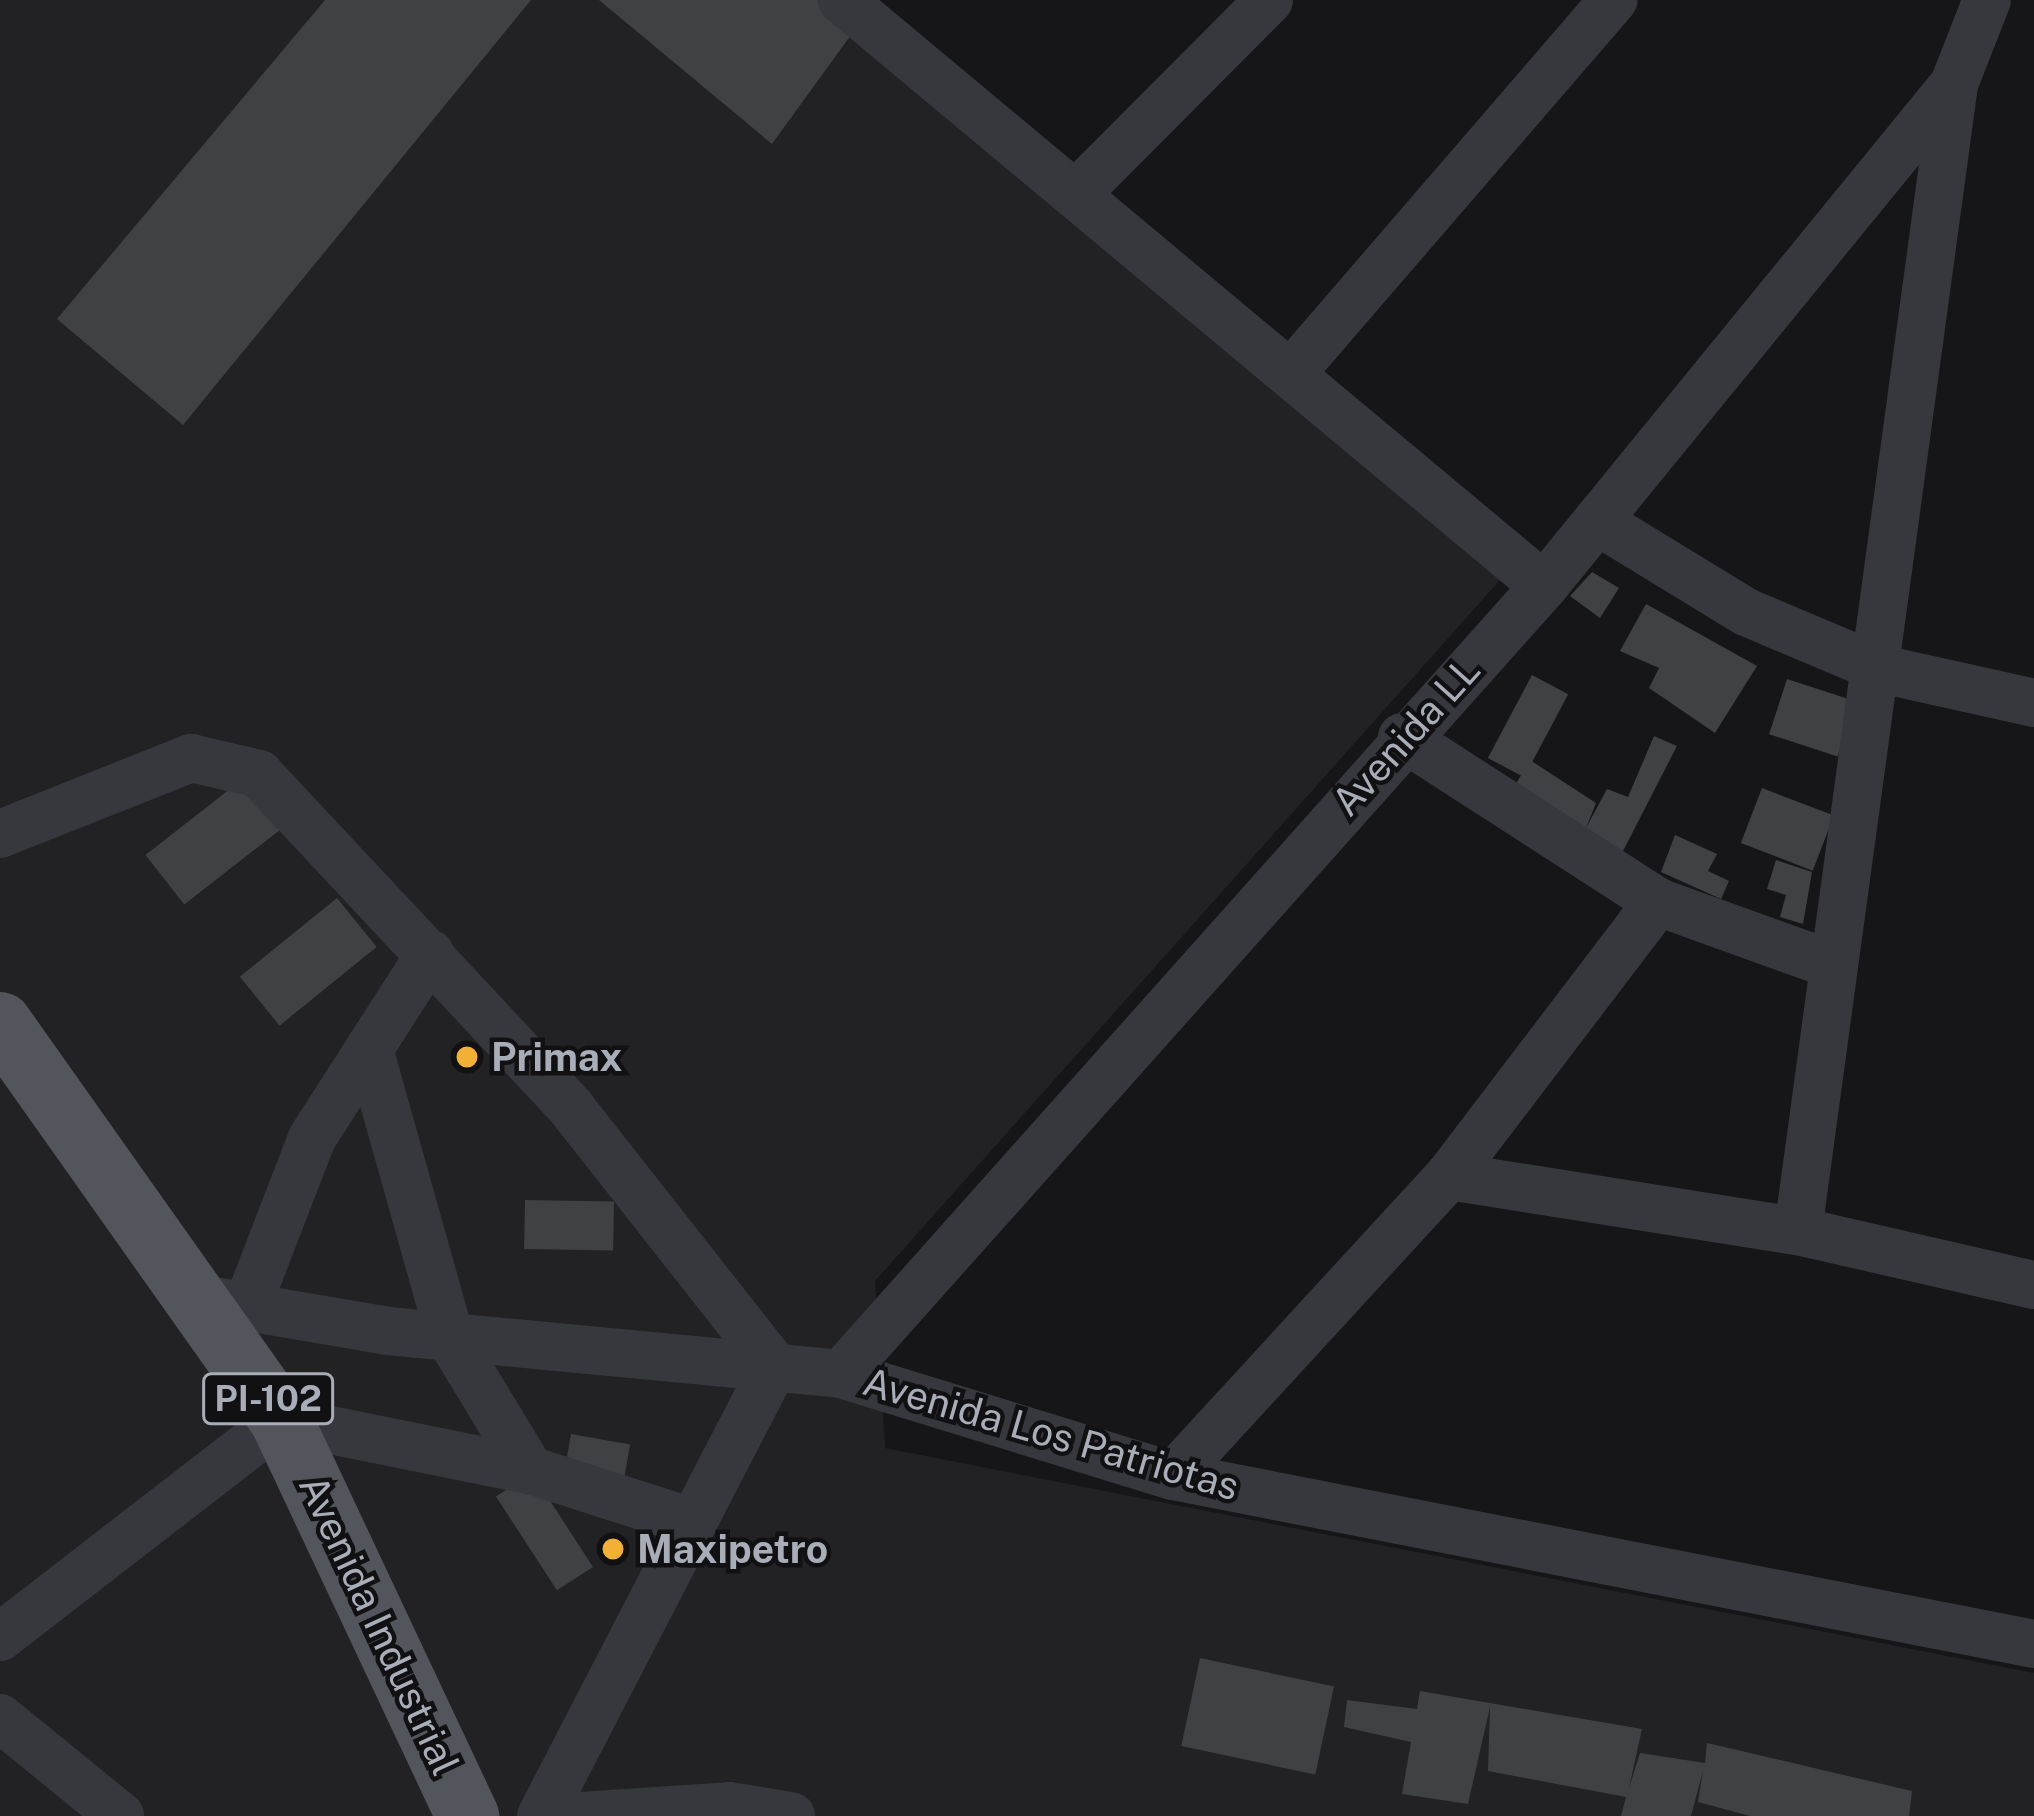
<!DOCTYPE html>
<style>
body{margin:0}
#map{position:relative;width:2034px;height:1816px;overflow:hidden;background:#161618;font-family:"Public Sans",sans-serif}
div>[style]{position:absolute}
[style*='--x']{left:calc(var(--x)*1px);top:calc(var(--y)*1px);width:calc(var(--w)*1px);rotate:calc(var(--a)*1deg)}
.built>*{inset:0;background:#222225}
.building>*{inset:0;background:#404145;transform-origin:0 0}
.minor>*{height:48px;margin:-24px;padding:0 24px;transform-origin:24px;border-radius:24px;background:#37383d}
.major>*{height:63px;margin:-31.5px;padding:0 31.5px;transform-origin:31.5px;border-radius:31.5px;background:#53555c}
.dots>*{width:33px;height:33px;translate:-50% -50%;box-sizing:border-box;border:6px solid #111113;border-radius:50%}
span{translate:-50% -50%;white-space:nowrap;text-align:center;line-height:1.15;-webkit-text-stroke:9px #111113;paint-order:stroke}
.shield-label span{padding:3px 9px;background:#111113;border:3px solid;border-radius:9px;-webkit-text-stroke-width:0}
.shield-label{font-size:36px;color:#a8adb8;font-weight:700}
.street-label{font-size:39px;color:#a8adb8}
.poi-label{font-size:39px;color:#a8adb8;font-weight:700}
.left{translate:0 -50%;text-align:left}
</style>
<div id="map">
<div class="built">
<i style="clip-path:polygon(0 0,831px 0,1508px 571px,875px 1281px,885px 1448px,2034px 1673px,2034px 1816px,0 1816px)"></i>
</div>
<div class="building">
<i style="clip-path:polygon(325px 0,531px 0,183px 425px,57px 319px)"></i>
<i style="clip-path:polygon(599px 0,825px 0,856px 28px,772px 144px)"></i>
<i style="clip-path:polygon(1592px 572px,1619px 588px,1600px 618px,1570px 596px)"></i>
<i style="clip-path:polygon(1646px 604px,1757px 666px,1715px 733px,1649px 688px,1659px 668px,1620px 651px)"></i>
<i style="left:1532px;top:675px;width:41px;height:94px;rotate:28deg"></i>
<i style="left:1787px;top:679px;width:72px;height:58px;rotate:18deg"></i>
<i style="clip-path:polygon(1654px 736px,1677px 746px,1622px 853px,1513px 789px,1530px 760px,1596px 803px,1586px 828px,1607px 789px,1628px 797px)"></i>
<i style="left:244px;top:778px;width:63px;height:125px;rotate:52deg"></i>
<i style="left:1762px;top:788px;width:77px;height:59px;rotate:21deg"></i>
<i style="clip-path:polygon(1675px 835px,1717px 854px,1708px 871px,1729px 881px,1721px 899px,1661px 872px)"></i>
<i style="clip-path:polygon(1776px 860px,1812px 872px,1803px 924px,1780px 917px,1786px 895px,1767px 889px)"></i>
<i style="left:337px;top:898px;width:63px;height:125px;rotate:51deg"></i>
<i style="left:525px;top:1200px;width:89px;height:49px;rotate:1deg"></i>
<i style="left:571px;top:1434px;width:60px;height:43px;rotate:10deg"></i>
<i style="left:532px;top:1473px;width:112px;height:43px;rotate:57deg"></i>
<i style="left:1200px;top:1658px;width:137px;height:90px;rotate:12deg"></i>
<i style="clip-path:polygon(1420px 1691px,1642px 1729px,1629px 1788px,1640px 1753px,1705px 1763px,1707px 1743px,1912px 1791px,1909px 1816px,1750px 1816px,1698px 1802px,1703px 1771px,1691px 1816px,1621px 1816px,1626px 1797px,1488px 1771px,1490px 1707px,1468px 1804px,1402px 1794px,1411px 1742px,1344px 1727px,1347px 1700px,1417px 1709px)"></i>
</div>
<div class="minor">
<i style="--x:842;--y:0;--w:914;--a:39.85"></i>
<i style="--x:1077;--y:193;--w:272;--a:-45.1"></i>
<i style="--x:1294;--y:370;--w:489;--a:-49.2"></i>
<i style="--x:1597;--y:521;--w:175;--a:31.4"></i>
<i style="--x:1746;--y:612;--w:147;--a:22.9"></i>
<i style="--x:1881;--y:669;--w:157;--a:12.5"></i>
<i style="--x:1402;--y:737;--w:305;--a:32.8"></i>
<i style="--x:1658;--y:902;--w:183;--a:19.8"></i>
<i style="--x:0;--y:834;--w:206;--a:-21.7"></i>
<i style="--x:191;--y:758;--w:70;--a:13.2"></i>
<i style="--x:259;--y:774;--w:458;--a:46.9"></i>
<i style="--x:572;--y:1109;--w:327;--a:51.8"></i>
<i style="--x:774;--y:1366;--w:507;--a:117.37"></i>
<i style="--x:369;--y:1049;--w:300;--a:74.3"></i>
<i style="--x:450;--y:1338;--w:154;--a:58.8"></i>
<i style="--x:1449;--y:1176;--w:353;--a:9"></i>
<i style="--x:1798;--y:1231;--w:242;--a:12.9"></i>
<i style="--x:1798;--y:1231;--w:1158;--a:-82.25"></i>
<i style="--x:1954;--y:84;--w:90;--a:-68.6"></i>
<i style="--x:201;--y:1299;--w:190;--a:9.7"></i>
<i style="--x:388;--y:1331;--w:455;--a:5.4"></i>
<i style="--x:841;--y:1374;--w:347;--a:17.1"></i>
<i style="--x:1173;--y:1476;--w:877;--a:11.04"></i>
<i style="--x:246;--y:1309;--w:183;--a:-68.9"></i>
<i style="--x:312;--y:1138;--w:219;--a:-57.3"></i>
<i style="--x:841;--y:1374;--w:1056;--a:-48.26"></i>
<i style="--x:1544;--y:586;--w:648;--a:-50.76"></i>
<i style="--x:1173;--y:1476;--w:408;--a:-47.4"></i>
<i style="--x:1449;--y:1176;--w:345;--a:-52.7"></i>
<i style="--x:0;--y:1637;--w:355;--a:-37.7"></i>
<i style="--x:281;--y:1420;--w:254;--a:11.4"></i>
<i style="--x:530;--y:1470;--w:167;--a:17.8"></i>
<i style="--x:0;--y:1718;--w:155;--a:39.2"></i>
<i style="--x:580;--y:1816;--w:149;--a:-3.8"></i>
<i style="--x:729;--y:1806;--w:63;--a:9.2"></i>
</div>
<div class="major">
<i style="--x:0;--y:1023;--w:486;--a:54.7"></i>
<i style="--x:281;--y:1420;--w:438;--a:64.8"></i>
</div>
<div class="dots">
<i style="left:467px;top:1057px;background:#f2b134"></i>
<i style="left:613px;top:1549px;background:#f2b134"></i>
</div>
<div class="shield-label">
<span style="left:268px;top:1399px">PI-102</span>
</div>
<div class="street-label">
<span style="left:1406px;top:736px;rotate:-48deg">Avenida LL</span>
<span style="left:1051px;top:1434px;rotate:16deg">Avenida Los Patriotas</span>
<span style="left:379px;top:1625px;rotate:65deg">Avenida Industrial</span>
</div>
<div class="poi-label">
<span class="left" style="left:491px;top:1057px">Primax</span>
<span class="left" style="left:637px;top:1549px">Maxipetro</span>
</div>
</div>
